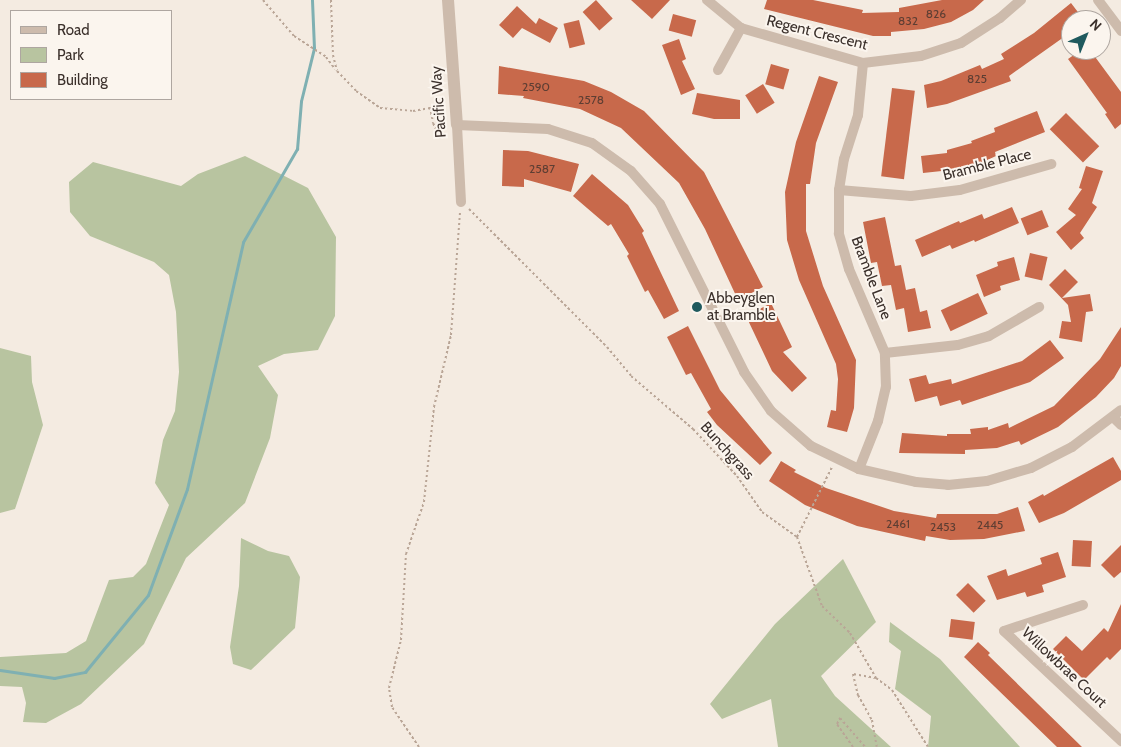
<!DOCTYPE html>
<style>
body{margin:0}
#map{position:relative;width:1121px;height:747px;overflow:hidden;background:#f4ebe1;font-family:Cabin,sans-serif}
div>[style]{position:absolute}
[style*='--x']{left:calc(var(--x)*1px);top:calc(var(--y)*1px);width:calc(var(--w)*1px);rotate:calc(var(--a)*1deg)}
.green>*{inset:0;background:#b8c4a0}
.stream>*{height:3px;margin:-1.5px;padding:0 1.5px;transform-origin:1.5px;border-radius:1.5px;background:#7fb0b2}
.building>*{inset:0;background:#c8694b;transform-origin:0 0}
.path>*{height:2px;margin-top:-1px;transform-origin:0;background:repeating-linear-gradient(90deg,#b9a596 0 2.5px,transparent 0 5px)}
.minor>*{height:10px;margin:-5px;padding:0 5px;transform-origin:5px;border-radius:5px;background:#cdbbac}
.tertiary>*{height:12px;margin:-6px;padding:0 6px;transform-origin:6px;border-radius:6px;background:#cdbbac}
.dots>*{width:14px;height:14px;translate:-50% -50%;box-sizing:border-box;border:2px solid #fbf5ee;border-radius:50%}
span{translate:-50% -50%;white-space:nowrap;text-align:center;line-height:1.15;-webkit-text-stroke:4px #fbf5ee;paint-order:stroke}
.number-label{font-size:12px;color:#5e3e33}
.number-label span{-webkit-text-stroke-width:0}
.street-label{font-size:15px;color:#3b302b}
.poi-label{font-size:15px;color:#3b302b}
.left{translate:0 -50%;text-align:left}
.legend{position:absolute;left:10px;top:10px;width:162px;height:90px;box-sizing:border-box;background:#fbf5ee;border:1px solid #aea6a0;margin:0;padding:6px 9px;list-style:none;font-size:15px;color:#3b302b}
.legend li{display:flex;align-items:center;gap:10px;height:25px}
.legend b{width:25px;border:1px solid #aea6a0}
.north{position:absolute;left:1061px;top:10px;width:50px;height:50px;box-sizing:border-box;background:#fbf5ee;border:1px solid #aea6a0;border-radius:50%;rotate:44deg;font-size:14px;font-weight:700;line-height:20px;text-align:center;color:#3b302b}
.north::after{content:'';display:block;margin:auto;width:18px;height:22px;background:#1f5a5e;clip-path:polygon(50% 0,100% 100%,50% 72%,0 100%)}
</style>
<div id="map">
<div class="green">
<i style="clip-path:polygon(245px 156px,308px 188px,336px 237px,335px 316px,318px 350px,284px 354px,258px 366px,278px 395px,270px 438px,245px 503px,186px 558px,144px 644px,81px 704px,46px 723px,23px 722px,26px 703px,22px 687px,0 686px,0 657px,66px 653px,86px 641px,109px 580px,133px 577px,146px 564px,169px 505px,155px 483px,163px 440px,175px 411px,179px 372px,176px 312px,169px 275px,154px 262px,90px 236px,70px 212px,69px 182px,93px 162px,181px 186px,198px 174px)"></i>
<i style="clip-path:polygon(0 348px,31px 356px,32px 382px,43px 425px,15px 509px,0 513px)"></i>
<i style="clip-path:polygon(241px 538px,268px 551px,289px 556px,300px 577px,295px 628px,251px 670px,233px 664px,230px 647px,239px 586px)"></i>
<i style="clip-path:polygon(843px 559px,876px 622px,821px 676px,835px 696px,891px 747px,778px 747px,771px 699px,722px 719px,710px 704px,775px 624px)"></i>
<i style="clip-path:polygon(890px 622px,940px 659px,1020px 747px,928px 747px,931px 716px,895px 689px,901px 651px,889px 642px)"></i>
</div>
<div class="stream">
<i style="--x:0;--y:670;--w:55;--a:8.4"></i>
<i style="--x:54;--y:678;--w:32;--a:-11"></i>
<i style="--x:85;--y:672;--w:99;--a:-50.7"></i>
<i style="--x:148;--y:595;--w:113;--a:-69.8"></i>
<i style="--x:187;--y:489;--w:253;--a:-77.2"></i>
<i style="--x:243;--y:242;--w:108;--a:-59.9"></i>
<i style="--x:297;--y:149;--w:48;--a:-85.2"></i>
<i style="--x:301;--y:101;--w:55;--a:-76.2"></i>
<i style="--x:314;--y:48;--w:48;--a:-92.4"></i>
</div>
<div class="building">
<i style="left:596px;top:0;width:25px;height:18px;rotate:48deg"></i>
<i style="clip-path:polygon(631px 0,670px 0,652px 19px)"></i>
<i style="clip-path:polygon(767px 0,813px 0,863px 10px,862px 13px,899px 12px,899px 8px,942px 0,984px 0,973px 10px,951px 22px,924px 29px,891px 32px,891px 36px,873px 36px,764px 9px)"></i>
<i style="clip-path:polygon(1071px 3px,1084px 20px,1071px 20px,1071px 32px,1009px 76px,1011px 81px,947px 104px,927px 108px,924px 85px,941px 81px,980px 65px,982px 69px,1004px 59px,1001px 54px,1034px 33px)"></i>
<i style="clip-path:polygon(517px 6px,536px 24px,539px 18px,558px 28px,550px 43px,522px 28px,513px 38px,499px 25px)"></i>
<i style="left:673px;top:14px;width:24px;height:17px;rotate:15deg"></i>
<i style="left:579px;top:20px;width:25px;height:16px;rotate:76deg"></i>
<i style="clip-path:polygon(679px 39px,686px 59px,682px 61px,695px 89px,681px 95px,662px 45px)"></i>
<i style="clip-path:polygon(1081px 50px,1090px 50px,1121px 92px,1121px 124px,1115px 129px,1105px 114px,1107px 113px,1068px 59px)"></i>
<i style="left:771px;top:64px;width:19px;height:21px;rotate:16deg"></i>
<i style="clip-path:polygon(499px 66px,584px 81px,611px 92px,644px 111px,704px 172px,763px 287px,738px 300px,705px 229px,679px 183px,621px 128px,580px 109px,523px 98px,524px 96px,498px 94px)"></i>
<i style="clip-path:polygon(819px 76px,838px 82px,816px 143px,810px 184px,806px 184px,806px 231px,823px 286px,856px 360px,854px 408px,847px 432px,827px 427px,831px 410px,836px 411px,838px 379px,836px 364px,799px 280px,787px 240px,785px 192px,796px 142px)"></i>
<i style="left:763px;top:84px;width:22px;height:21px;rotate:58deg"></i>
<i style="left:892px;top:88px;width:23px;height:89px;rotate:7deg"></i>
<i style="clip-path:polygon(697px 93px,740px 100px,740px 119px,714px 119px,692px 114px)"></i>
<i style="clip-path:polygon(1037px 111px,1045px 132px,995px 152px,996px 156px,970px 168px,923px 173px,921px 156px,947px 153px,947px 150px,972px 143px,971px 141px,995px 132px,994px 128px)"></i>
<i style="left:1066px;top:113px;width:47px;height:23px;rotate:45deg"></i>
<i style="clip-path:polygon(503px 150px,528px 151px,579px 164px,571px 192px,524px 179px,524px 187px,502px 186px)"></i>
<i style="clip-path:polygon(1086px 166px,1103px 171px,1092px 203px,1097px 207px,1080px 233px,1084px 238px,1071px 250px,1056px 232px,1076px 215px,1068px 209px,1082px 189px,1079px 188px)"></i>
<i style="clip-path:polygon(592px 174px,628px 205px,644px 231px,642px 233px,679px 311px,664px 319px,648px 290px,645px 292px,627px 256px,629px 254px,611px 224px,608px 226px,573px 196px)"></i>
<i style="clip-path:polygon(1012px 207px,1019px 223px,975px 242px,974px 240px,952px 249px,950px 245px,922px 257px,915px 240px,959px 221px,960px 223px,982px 214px,984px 219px)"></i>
<i style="left:1042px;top:210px;width:18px;height:23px;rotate:68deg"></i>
<i style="clip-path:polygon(885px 217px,895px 266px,901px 265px,906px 290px,915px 288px,920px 312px,927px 310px,931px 328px,908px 332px,904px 308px,896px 310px,891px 285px,882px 286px,877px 262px,871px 263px,863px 222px)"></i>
<i style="left:1030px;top:253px;width:18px;height:24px;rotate:13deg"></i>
<i style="clip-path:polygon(1014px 257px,1020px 280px,1000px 286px,1001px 290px,984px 297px,976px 275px,998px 266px,997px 262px)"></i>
<i style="clip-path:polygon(1065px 269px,1078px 282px,1062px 298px,1090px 294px,1093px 311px,1086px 312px,1082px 342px,1059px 338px,1062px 321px,1071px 322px,1068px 305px,1049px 285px)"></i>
<i style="left:978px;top:293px;width:23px;height:41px;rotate:65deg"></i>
<i style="clip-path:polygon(771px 303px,792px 347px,783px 352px,807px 378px,792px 392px,772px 371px,746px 316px)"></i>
<i style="clip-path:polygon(688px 326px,720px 390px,772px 453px,760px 465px,717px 425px,707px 412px,711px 409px,691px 373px,686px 375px,667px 337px)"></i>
<i style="clip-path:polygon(1121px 327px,1121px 366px,1114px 378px,1096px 397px,1058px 427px,1021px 445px,1019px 441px,997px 448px,965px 450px,965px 454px,899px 453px,902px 433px,947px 436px,947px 434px,971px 434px,970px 429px,988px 427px,988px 430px,1008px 423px,1009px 428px,1054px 406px,1100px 359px)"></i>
<i style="clip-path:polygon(1050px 340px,1064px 358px,1030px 382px,962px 405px,960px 400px,940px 406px,937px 396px,915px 402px,909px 379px,926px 375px,929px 384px,951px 379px,952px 384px,1022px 361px)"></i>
<i style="clip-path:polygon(1113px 457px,1121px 471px,1121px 480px,1064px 513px,1039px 523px,1028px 502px,1043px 494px,1044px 496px)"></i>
<i style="clip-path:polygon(781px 461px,796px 470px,794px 472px,826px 488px,894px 511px,936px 518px,937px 514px,997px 514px,1018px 507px,1025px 531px,984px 539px,950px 540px,926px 536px,925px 541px,857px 526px,805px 505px,769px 481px)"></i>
<i style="left:1073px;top:540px;width:19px;height:26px;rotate:3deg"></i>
<i style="clip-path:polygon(1121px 545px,1121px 572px,1114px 578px,1101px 565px)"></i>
<i style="clip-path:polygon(1058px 552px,1066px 577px,1042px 585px,1044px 592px,1027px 597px,1025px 592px,997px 600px,987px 576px,1006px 569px,1008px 576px,1042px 564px,1040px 558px)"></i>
<i style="left:968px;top:583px;width:25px;height:17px;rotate:45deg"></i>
<i style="clip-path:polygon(1121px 604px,1121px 649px,1110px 660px,1107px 657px,1084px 680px,1053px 649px,1066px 636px,1082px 651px,1104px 628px,1108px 632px)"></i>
<i style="left:951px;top:619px;width:24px;height:18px;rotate:7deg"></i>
<i style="clip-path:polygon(978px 642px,990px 653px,988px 655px,1082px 747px,1057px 747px,964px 657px)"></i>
</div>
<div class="path">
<i style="--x:263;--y:0;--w:48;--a:49.3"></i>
<i style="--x:294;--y:36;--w:38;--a:33"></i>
<i style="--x:326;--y:57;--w:15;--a:53"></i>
<i style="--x:331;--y:0;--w:55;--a:87.9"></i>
<i style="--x:333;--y:55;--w:16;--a:76"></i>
<i style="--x:337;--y:71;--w:28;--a:46"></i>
<i style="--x:356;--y:91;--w:29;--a:35"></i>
<i style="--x:380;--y:108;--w:33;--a:5"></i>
<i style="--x:413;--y:111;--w:23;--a:-10"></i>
<i style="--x:436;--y:107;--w:9;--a:41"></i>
<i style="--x:430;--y:107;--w:16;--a:79"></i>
<i style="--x:433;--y:123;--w:17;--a:65"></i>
<i style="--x:469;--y:209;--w:195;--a:45"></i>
<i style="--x:607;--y:347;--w:38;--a:50"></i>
<i style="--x:631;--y:376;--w:82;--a:40.5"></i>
<i style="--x:693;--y:429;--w:64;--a:46.9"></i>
<i style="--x:737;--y:476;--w:44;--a:55.2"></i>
<i style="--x:762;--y:512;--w:43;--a:35.5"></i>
<i style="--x:797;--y:537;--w:73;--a:70.1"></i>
<i style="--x:822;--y:606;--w:39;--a:44"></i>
<i style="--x:850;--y:633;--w:52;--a:60"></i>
<i style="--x:876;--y:678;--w:20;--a:37"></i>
<i style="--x:892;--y:690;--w:67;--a:57.7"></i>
<i style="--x:797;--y:537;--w:78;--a:-63.4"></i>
<i style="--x:876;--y:678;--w:23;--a:-170"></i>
<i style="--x:853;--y:674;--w:22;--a:77"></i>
<i style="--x:858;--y:695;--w:29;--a:61"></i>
<i style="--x:872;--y:720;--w:27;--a:80"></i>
<i style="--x:419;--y:747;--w:48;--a:-124"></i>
<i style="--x:392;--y:707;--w:19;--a:-99"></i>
<i style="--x:389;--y:688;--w:49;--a:-76"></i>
<i style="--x:401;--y:640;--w:86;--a:-86.7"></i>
<i style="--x:406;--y:554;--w:55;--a:-70.9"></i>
<i style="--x:424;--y:502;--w:96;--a:-84"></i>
<i style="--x:434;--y:407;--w:74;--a:-76.7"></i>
<i style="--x:451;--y:335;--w:124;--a:-85.8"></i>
<i style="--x:853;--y:747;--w:28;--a:-125"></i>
<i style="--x:837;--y:724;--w:7;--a:-63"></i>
<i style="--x:840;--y:718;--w:38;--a:49"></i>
</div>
<div class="minor">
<i style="--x:707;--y:0;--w:44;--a:39.5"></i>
<i style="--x:741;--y:28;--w:127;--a:16"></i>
<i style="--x:863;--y:63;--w:58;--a:-6.9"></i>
<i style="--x:921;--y:56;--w:42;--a:-18"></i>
<i style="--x:961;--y:43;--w:46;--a:-32.7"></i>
<i style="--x:1000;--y:18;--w:28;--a:-41"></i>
<i style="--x:1098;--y:0;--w:39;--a:53"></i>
<i style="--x:718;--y:70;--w:48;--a:-61.3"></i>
<i style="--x:839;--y:190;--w:72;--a:4.8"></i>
<i style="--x:911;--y:196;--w:49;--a:-7"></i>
<i style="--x:960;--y:190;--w:95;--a:-15.9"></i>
<i style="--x:461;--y:202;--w:77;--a:-93"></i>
<i style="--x:457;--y:125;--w:91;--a:2.5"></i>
<i style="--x:548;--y:129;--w:46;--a:17.7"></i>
<i style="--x:592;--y:143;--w:48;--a:35.7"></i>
<i style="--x:631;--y:171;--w:44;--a:48.7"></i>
<i style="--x:660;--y:204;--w:188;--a:63.4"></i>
<i style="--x:744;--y:372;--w:47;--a:55.3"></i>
<i style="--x:771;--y:411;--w:53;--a:41.2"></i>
<i style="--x:811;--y:446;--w:53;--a:25.6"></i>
<i style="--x:859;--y:469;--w:58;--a:12.8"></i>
<i style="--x:916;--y:482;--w:32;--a:5"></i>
<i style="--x:948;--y:485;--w:39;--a:-6"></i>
<i style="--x:987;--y:481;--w:46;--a:-16.5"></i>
<i style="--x:1031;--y:468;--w:46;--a:-27.1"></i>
<i style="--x:1072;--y:447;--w:61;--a:-37.1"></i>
<i style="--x:885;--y:353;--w:73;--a:-6.3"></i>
<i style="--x:958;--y:345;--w:32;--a:-16"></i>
<i style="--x:989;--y:336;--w:58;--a:-30.1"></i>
<i style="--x:1114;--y:418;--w:10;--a:45"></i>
<i style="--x:859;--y:469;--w:52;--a:-68.4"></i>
<i style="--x:878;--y:421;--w:35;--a:-77"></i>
<i style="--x:886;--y:387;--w:34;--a:-92"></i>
<i style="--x:885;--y:353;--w:91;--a:-113.2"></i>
<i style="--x:849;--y:269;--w:37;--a:-106"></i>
<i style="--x:839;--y:233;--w:43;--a:-90"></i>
<i style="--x:839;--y:190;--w:31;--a:-81"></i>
<i style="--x:844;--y:159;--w:46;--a:-72.3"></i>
<i style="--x:858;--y:115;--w:52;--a:-84.5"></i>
<i style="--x:1083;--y:605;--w:83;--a:161.8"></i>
<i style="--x:1004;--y:631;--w:161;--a:43.2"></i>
</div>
<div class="tertiary">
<i style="--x:448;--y:0;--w:125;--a:85.9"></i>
</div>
<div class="dots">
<i style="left:697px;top:307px;background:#1f5a5e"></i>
</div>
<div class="number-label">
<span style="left:936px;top:14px">826</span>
<span style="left:908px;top:21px">832</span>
<span style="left:977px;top:79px">825</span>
<span style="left:536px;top:87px">2590</span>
<span style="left:591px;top:100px">2578</span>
<span style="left:542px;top:169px">2587</span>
<span style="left:898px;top:524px">2461</span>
<span style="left:990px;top:525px">2445</span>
<span style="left:943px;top:527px">2453</span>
</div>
<div class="street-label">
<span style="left:817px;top:33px;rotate:14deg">Regent Crescent</span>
<span style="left:439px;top:102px;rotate:-94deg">Pacific Way</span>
<span style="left:987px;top:165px;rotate:-14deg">Bramble Place</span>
<span style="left:871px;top:278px;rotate:69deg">Bramble Lane</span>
<span style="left:727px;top:451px;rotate:48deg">Bunchgrass</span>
<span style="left:1064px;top:668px;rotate:43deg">Willowbrae Court</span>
</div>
<div class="poi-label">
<span class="left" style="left:707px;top:307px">Abbeyglen<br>at Bramble</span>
</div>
<ul class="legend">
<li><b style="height:6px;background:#cdbbac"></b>Road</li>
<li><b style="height:14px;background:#b8c4a0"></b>Park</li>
<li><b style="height:14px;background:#c8694b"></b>Building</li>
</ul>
<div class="north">N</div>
</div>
